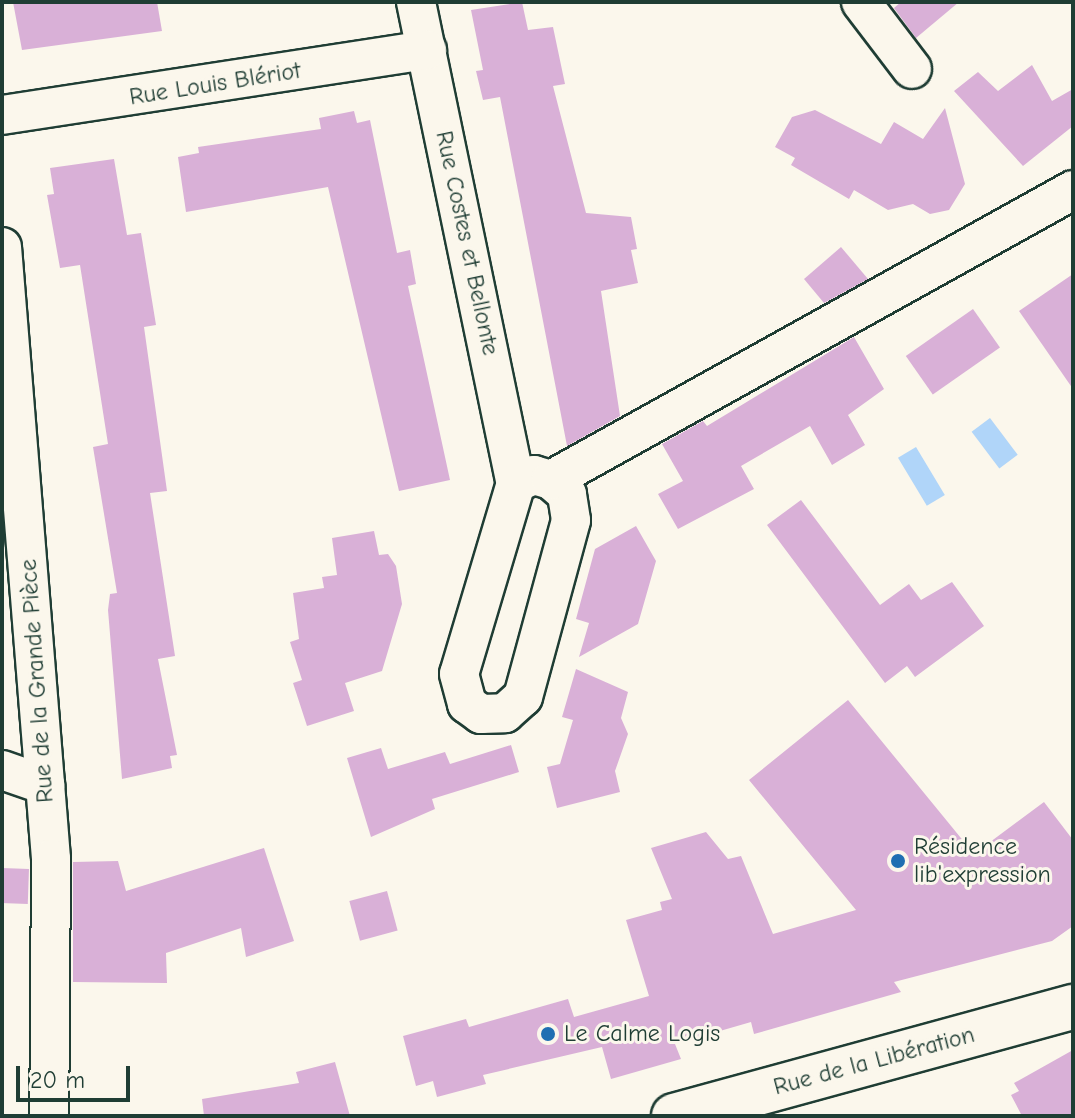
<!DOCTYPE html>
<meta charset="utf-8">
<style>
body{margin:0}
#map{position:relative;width:1075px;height:1118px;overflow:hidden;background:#fbf7ec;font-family:"Comic Neue",sans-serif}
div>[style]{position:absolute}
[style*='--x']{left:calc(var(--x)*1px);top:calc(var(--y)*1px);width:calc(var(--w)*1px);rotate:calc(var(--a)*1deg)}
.water>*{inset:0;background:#b0d5f9;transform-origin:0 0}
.building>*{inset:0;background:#d9b0d7;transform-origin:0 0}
.roads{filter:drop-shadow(2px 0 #1f3d34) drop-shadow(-2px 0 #1f3d34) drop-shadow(0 2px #1f3d34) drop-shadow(0 -2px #1f3d34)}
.minor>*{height:38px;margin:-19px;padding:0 19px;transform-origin:19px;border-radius:19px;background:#fbf7ec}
.tertiary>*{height:44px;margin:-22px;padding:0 22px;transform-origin:22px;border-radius:22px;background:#fbf7ec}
.dots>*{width:22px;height:22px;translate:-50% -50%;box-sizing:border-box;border:4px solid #fbf7ec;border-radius:50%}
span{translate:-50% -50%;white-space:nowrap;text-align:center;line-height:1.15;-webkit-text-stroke:6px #fbf7ec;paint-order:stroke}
.street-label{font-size:24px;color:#1f3d34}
.poi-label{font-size:24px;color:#1f3d34}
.left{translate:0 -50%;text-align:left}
.frame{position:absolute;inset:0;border:4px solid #1f3d34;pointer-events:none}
.scale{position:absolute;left:16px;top:1066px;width:114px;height:36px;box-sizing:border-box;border:4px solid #1f3d34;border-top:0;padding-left:10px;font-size:24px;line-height:28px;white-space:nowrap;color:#1f3d34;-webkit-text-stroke:6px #fbf7ec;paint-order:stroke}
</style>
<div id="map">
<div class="water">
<i style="left:990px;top:418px;width:46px;height:23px;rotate:53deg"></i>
<i style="left:916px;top:447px;width:56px;height:21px;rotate:59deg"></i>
</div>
<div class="building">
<i style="clip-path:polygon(13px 2px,157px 2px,162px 31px,22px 50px)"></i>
<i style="clip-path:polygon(522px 2px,528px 30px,553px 27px,565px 84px,553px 86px,586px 213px,631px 217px,637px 249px,631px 250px,638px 283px,601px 291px,620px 416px,567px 446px,500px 97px,483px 100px,476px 71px,483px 70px,471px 10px)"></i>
<i style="clip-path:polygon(901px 2px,959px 2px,916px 38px,894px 8px)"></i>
<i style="clip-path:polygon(1032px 65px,1052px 101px,1073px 89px,1073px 126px,1023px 166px,954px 91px,978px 72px,998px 91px)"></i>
<i style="clip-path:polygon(945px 108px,965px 184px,949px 210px,930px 214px,913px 204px,888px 210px,854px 190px,849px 199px,791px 165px,795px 158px,775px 147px,792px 117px,815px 110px,881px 144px,894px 122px,923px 139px)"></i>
<i style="clip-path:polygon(354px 111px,357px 123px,370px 120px,397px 253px,410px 250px,416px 284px,408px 286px,450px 480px,399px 491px,328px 187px,186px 212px,178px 157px,199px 153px,198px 147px,321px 129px,319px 118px)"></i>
<i style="clip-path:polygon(114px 159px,127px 235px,141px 233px,156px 325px,144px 327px,167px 491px,150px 493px,175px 656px,158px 659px,177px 755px,170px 756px,172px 768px,122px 779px,108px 610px,110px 594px,117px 593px,93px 447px,108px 444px,80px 265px,60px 268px,47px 195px,54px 194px,50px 168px)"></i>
<i style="clip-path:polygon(841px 247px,868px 279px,824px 303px,804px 279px)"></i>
<i style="clip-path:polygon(1073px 274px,1073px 389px,1019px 311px)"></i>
<i style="left:973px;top:309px;width:47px;height:82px;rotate:55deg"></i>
<i style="clip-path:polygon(854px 337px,884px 389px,848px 415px,865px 445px,832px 465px,810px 426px,741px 466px,754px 489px,678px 529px,658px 494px,683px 481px,662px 444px,703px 421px,707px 426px)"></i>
<i style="clip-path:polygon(801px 500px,880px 605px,909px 584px,921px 600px,952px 582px,984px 626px,915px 677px,907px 666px,885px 683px,767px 525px)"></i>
<i style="clip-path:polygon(636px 526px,656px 561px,638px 624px,579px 657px,589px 623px,576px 619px,595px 549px)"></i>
<i style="clip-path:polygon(374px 531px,379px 555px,388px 554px,396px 566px,402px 604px,382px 671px,345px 683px,354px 711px,307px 726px,293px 683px,302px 680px,290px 642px,299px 639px,293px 593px,324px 588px,322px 577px,337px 575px,332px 538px)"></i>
<i style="clip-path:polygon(576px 669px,628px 692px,621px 718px,628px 734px,615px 771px,620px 792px,557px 808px,547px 767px,560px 764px,573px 720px,562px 717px)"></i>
<i style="clip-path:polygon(848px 700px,974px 854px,1044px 802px,1073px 840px,1073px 926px,1052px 941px,894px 982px,901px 992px,754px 1034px,751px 1022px,675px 1044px,681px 1059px,611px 1079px,602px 1047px,483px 1075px,486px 1084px,437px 1097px,433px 1081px,416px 1086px,403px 1036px,466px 1019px,469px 1027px,568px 999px,574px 1017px,649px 996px,626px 920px,662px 910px,660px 902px,672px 899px,651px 848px,706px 832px,728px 859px,741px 856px,773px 934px,856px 910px,749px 780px)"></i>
<i style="clip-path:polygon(511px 745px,519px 772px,432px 799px,435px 809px,371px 837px,347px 758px,381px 748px,388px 769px,445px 752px,450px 764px)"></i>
<i style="clip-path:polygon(264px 848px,294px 941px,246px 957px,241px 928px,166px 953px,167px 983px,73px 982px,73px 862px,118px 861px,126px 891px)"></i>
<i style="left:2px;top:868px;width:27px;height:35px;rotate:2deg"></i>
<i style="left:387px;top:891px;width:41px;height:39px;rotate:75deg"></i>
<i style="clip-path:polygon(1073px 1050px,1073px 1116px,1022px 1116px,1011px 1095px,1019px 1091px,1014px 1083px)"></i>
<i style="clip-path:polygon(335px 1062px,350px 1116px,204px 1116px,202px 1099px,299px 1083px,296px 1072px)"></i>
</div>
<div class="roads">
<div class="minor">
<i style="--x:416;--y:2;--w:491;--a:78.3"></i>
<i style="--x:516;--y:483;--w:199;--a:106.6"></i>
<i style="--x:459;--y:674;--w:31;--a:75"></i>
<i style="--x:467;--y:704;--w:17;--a:36"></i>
<i style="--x:481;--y:714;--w:24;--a:-2"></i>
<i style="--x:505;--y:713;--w:24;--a:-42"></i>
<i style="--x:523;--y:697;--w:183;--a:-74.8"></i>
<i style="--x:571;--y:520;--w:26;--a:-99"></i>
<i style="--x:567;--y:494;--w:21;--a:-139"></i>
<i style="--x:551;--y:480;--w:18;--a:-164"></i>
<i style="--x:534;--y:475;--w:20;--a:156"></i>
<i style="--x:861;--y:2;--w:84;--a:52.7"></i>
<i style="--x:2;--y:115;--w:430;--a:-8.7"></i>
<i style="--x:2;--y:247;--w:614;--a:85.42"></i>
<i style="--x:51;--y:859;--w:257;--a:90.4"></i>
<i style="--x:551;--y:480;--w:597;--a:-29.05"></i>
<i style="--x:2;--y:770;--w:46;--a:19.2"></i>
</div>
<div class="tertiary">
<i style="--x:674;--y:1116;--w:414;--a:-15.3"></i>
</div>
</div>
<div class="dots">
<i style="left:898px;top:861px;background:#1f6fb2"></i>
<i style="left:548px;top:1034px;background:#1f6fb2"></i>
</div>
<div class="street-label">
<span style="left:215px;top:84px;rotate:-9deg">Rue Louis Blériot</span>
<span style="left:467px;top:243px;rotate:78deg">Rue Costes et Bellonte</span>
<span style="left:37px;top:681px;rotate:-94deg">Rue de la Grande Pièce</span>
<span style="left:874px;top:1061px;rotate:-15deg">Rue de la Libération</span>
</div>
<div class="poi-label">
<span class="left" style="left:914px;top:861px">Résidence<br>lib'expression</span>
<span class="left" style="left:564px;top:1034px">Le Calme Logis</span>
</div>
<div class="frame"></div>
<div class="scale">20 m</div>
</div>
